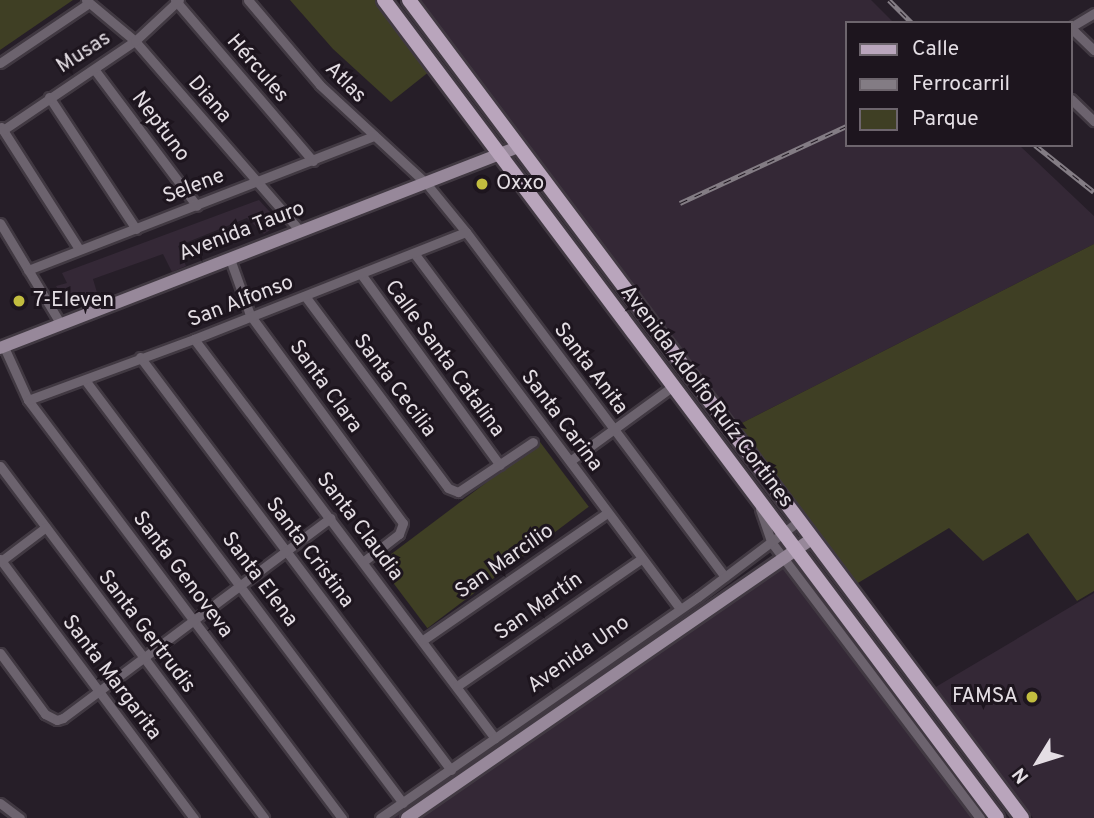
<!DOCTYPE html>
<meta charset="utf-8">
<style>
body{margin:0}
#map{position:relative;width:1094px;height:818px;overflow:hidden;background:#261e28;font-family:Overpass,sans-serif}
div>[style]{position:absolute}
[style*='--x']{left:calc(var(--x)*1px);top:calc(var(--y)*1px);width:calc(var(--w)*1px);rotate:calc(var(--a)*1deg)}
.built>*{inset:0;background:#342836}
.green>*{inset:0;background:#3f3f24;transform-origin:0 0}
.roads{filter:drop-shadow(2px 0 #413942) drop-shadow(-2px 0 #413942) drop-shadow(0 2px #413942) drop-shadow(0 -2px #413942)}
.street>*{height:9px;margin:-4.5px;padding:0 4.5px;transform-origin:4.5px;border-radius:4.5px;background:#6c636e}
.secondary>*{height:12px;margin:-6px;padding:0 6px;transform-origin:6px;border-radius:6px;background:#97889a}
.primary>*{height:14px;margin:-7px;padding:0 7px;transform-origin:7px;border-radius:7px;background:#b9a5bc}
.rail>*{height:5px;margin-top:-2.5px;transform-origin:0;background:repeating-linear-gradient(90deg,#1d151e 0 8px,#837c84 0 16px);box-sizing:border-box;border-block:2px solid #837c84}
.dots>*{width:19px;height:19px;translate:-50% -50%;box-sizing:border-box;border:4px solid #1d151e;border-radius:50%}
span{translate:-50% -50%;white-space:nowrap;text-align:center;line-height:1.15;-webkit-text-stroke:6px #1d151e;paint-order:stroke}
.street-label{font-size:21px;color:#e4dee4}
.poi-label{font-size:21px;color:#e4dee4}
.left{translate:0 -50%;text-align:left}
.right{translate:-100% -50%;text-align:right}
.legend{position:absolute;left:845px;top:21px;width:228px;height:126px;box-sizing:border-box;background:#1d151e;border:2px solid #6d656d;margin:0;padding:9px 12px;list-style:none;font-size:21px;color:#e4dee4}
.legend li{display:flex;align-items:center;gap:14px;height:35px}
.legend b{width:35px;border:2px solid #6d656d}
.north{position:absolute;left:1003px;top:727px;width:70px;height:70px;-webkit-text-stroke:5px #1d151e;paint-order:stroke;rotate:232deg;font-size:19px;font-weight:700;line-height:28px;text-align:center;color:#e4dee4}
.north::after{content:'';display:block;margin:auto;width:24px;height:32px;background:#e4dee4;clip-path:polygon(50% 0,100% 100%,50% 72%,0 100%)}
</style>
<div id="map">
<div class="built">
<i style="clip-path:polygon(413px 0,871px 0,894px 23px,847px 23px,847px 145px,1019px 145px,1094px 216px,1094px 244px,734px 427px)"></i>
<i style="clip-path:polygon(259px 200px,280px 223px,264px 234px,247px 218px,178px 246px,186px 266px,172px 272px,163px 254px,93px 279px,98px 296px,67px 307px,56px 286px,67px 283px,62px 273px)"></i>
<i style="clip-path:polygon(799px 539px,1008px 818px,385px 818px)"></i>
<i style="clip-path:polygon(1094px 593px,1094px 818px,1033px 818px,934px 688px)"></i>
</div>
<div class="green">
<i style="clip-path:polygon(0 0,73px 0,0 50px)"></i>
<i style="clip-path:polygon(290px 0,377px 0,430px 71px,391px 102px,333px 49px)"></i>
<i style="clip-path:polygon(1094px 244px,1094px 591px,1077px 601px,1028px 533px,983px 561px,949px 528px,853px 586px,734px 427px)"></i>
<i style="left:540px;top:442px;width:81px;height:202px;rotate:53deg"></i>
</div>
<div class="roads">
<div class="street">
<i style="--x:86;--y:0;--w:64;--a:39.9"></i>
<i style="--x:135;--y:41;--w:252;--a:49"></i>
<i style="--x:175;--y:0;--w:212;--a:49.4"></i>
<i style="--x:248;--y:0;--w:111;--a:49.7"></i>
<i style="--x:320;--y:85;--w:144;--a:42.8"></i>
<i style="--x:426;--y:183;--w:63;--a:50.8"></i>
<i style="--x:466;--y:232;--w:431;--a:53.1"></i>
<i style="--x:1071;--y:27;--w:27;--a:-31"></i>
<i style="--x:1071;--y:28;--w:32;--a:44"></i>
<i style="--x:0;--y:63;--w:107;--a:-34"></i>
<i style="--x:94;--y:69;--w:171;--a:53.1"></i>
<i style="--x:49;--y:97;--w:158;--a:56.6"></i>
<i style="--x:1071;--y:99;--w:32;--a:44"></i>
<i style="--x:1;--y:127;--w:145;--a:57.4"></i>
<i style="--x:3;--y:130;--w:159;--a:-34"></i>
<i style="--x:135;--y:41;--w:60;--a:-43"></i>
<i style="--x:0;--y:223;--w:117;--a:59"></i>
<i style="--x:414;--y:253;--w:444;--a:53.2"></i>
<i style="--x:230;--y:259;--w:59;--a:70.3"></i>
<i style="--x:250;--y:315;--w:258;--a:53.7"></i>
<i style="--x:403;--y:523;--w:12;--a:110"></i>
<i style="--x:399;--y:534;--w:44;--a:142.4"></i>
<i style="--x:28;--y:270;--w:371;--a:-21.2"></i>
<i style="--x:361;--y:274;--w:236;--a:54"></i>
<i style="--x:305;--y:296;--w:239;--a:53.3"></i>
<i style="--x:448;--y:488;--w:11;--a:22"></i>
<i style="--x:458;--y:492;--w:90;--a:-33.7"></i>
<i style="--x:194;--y:339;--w:500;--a:53"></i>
<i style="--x:4;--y:347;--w:58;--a:65.6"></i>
<i style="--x:28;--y:400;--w:523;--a:53.09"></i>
<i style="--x:140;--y:357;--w:517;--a:53.02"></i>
<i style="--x:85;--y:380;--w:529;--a:53.07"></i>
<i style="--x:28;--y:400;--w:177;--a:-20.2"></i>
<i style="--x:194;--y:339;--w:292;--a:-21.5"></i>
<i style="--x:570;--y:461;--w:126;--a:-36"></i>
<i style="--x:0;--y:466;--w:440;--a:53.1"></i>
<i style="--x:760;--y:509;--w:36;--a:71"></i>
<i style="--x:772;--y:543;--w:345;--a:52.9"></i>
<i style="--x:0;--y:559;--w:324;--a:53.2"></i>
<i style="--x:1;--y:561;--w:56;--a:-37.1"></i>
<i style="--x:423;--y:640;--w:224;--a:-34.6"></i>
<i style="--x:0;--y:653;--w:76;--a:53.6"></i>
<i style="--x:45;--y:714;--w:13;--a:27"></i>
<i style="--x:57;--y:720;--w:6;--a:-18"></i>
<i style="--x:63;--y:718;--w:334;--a:-36.8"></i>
<i style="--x:457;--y:686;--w:224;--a:-34.6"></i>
<i style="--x:0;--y:803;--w:25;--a:37"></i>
<i style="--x:380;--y:818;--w:387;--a:-34.8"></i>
<i style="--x:698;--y:597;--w:126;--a:-37"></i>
</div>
<div class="secondary">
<i style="--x:0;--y:348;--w:556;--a:-21.21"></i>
<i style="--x:407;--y:818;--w:491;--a:-34.6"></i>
</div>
<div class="primary">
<i style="--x:384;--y:0;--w:1022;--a:53.15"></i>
<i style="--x:409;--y:0;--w:1022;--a:53.15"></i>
</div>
</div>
<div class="rail">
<i style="--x:889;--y:0;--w:33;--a:45"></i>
<i style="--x:1035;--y:145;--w:75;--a:38.5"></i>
<i style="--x:680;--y:203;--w:184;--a:-24.8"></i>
</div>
<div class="dots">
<i style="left:482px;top:184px;background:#c2bd3f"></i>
<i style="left:19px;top:301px;background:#c2bd3f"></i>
<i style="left:1032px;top:697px;background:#c2bd3f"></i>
</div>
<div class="street-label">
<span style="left:84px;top:53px;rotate:-33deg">Musas</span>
<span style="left:257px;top:69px;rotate:49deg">Hércules</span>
<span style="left:345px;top:83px;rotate:45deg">Atlas</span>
<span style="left:209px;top:100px;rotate:49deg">Diana</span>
<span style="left:160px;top:127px;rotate:53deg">Neptuno</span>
<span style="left:194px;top:187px;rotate:-21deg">Selene</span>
<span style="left:242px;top:232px;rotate:-21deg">Avenida Tauro</span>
<span style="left:241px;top:302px;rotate:-21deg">San Alfonso</span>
<span style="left:444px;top:359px;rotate:54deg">Calle Santa Catalina</span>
<span style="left:590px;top:369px;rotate:53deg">Santa Anita</span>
<span style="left:394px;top:386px;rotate:53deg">Santa Cecilia</span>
<span style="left:325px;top:387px;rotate:54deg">Santa Clara</span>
<span style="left:706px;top:397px;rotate:53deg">Avenida Adolfo Ruíz Cortines</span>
<span style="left:561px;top:421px;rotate:53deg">Santa Carina</span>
<span style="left:359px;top:527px;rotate:53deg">Santa Claudia</span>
<span style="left:309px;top:553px;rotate:53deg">Santa Cristina</span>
<span style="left:505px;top:562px;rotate:-35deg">San Marcilio</span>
<span style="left:182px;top:575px;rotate:53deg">Santa Genoveva</span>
<span style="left:259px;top:580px;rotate:53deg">Santa Elena</span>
<span style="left:539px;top:607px;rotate:-35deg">San Martín</span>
<span style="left:146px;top:632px;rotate:53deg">Santa Gertrudis</span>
<span style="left:579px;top:655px;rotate:-35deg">Avenida Uno</span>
<span style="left:111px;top:678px;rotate:53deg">Santa Margarita</span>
</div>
<div class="poi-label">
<span class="left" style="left:496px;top:184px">Oxxo</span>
<span class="left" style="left:33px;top:301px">7-Eleven</span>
<span class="right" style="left:1018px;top:697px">FAMSA</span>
</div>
<ul class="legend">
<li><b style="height:9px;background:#b9a5bc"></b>Calle</li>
<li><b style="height:9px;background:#837c84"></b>Ferrocarril</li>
<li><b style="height:19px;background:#3f3f24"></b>Parque</li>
</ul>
<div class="north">N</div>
</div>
